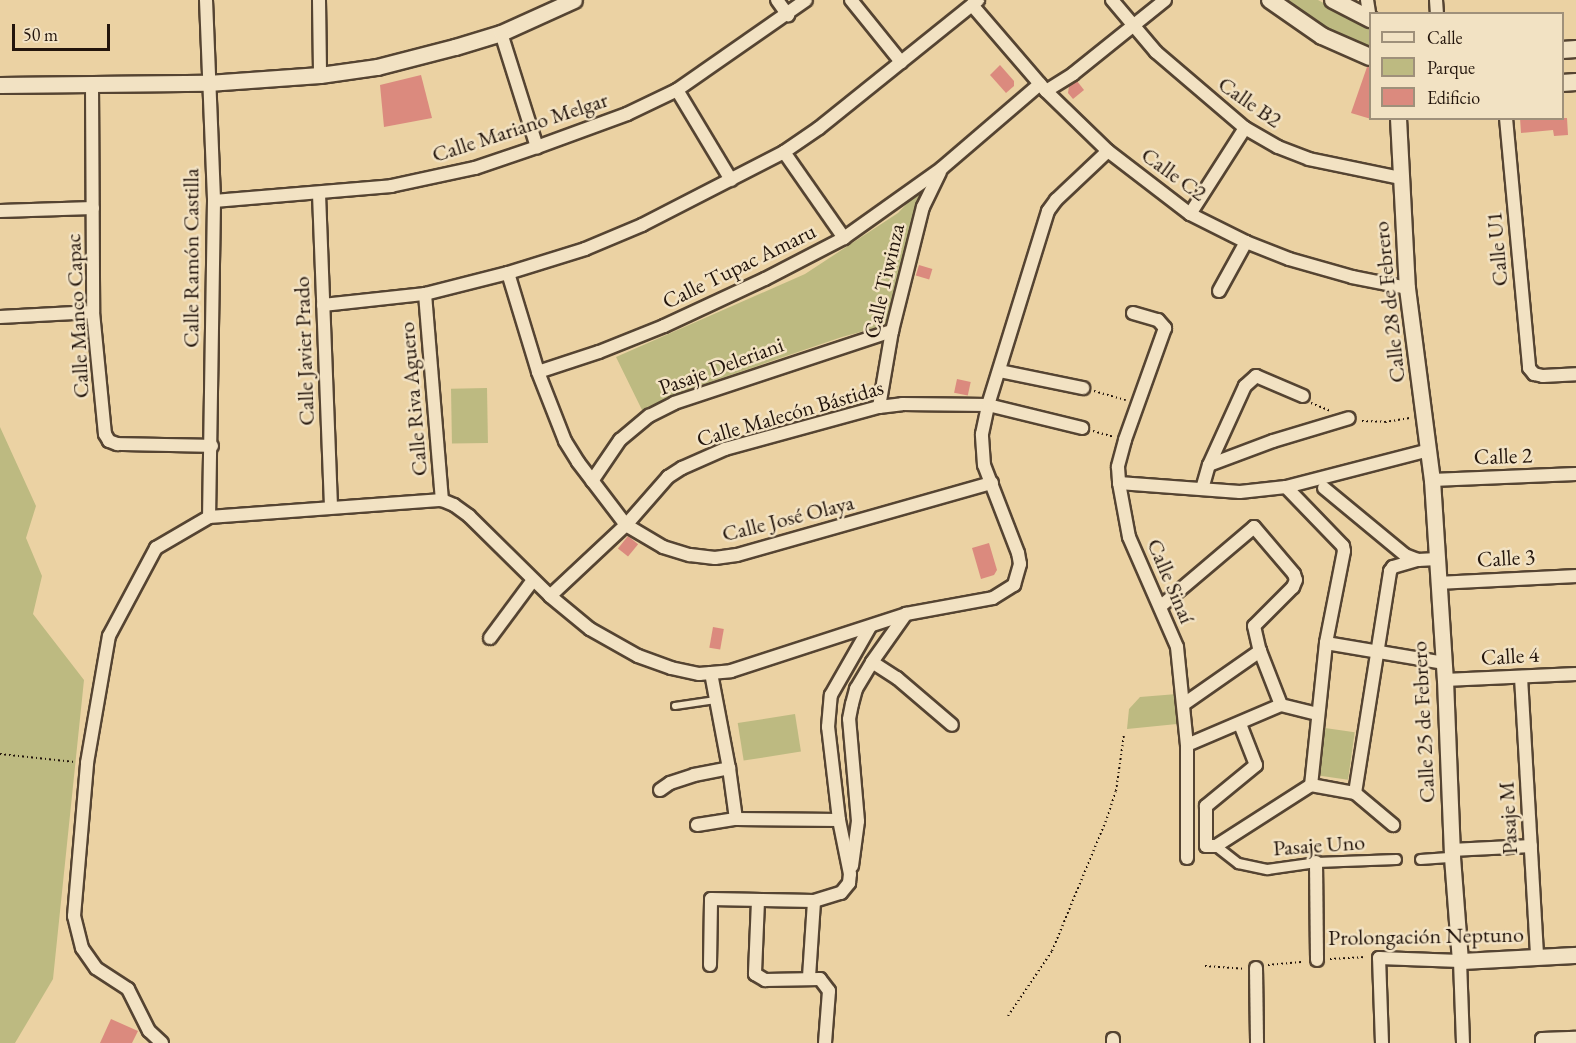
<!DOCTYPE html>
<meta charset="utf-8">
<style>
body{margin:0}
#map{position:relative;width:1576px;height:1043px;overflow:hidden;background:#ebd2a3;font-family:"EB Garamond",serif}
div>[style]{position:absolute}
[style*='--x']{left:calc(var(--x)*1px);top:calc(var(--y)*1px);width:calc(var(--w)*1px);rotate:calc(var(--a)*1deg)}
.green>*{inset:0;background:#bdba81;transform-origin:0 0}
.building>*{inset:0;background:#db8a7e;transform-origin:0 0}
.path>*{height:2px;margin-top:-1px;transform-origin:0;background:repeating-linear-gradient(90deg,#23150c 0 1.5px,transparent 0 4.5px)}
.roads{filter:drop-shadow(2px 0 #554432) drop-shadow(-2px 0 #554432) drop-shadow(0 2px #554432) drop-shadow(0 -2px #554432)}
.service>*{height:6px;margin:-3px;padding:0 3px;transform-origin:3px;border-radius:3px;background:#f2e2c3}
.pedestrian>*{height:9px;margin:-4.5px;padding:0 4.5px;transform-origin:4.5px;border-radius:4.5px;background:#f2e2c3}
.minor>*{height:12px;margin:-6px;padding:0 6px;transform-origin:6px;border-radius:6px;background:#f2e2c3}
.tertiary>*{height:15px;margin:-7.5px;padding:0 7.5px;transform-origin:7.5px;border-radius:7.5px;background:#f2e2c3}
.secondary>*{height:16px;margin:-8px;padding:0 8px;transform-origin:8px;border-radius:8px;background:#f2e2c3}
span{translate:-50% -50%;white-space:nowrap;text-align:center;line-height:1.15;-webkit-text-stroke:5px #f2e2c3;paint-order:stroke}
.street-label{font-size:22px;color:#23150c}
.legend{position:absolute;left:1369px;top:12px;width:195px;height:108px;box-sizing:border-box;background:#f2e2c3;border:2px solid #9f907a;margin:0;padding:8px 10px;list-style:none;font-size:18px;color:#23150c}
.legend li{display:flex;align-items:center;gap:12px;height:30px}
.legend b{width:30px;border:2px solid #9f907a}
.scale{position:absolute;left:12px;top:24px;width:98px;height:27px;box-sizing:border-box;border:3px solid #23150c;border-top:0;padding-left:8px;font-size:18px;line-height:21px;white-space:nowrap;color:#23150c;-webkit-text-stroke:4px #f2e2c3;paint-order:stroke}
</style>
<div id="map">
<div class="green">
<i style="clip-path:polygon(1277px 0,1318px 0,1370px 28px,1370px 51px,1351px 43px)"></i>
<i style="clip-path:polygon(916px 194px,921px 196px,886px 325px,842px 337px,681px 392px,643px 412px,616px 357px,805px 274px,898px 213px)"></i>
<i style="left:487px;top:388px;width:55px;height:36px;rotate:89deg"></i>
<i style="clip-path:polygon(0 427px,36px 506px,26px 538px,42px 576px,33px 614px,84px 680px,53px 979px,15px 1043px,0 1043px)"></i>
<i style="clip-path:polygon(1177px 694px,1177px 724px,1127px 729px,1129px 709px,1140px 697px)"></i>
<i style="left:795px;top:714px;width:38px;height:58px;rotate:81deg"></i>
<i style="left:1325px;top:728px;width:30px;height:48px;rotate:8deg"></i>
</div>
<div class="building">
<i style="clip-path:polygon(1000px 65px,1014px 81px,1014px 86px,1006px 93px,990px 75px)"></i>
<i style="clip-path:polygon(1367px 67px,1371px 67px,1371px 119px,1351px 113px)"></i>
<i style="clip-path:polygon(421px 75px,432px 118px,384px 127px,380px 85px)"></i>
<i style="clip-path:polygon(1077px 81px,1084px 90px,1073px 99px,1068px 93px,1069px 86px)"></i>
<i style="clip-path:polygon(1520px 118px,1567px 118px,1568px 135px,1554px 136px,1553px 130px,1521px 133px)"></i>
<i style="left:919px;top:265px;width:14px;height:11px;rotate:17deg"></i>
<i style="left:957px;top:379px;width:14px;height:14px;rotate:12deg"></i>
<i style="left:628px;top:536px;width:13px;height:16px;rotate:39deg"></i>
<i style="clip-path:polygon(989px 543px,997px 570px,994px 575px,981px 579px,972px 548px)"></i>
<i style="left:713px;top:627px;width:11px;height:21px;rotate:10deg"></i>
<i style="clip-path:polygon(111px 1019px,138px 1031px,132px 1043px,100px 1043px)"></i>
</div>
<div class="path">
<i style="--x:1094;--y:391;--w:33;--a:16"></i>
<i style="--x:1311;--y:403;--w:22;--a:22"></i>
<i style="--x:1362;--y:421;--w:23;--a:2"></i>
<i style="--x:1385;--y:422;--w:25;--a:-9"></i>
<i style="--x:1093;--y:431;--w:22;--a:16"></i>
<i style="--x:0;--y:754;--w:75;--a:6.1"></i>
<i style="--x:1330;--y:959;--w:36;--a:-3"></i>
<i style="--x:1268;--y:965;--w:36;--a:-5"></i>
<i style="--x:1205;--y:966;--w:39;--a:4"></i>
<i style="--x:1008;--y:1016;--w:78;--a:-55.9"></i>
<i style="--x:1052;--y:951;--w:144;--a:-67.5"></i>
<i style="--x:1107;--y:818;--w:28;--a:-72"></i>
<i style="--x:1116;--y:791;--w:58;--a:-82"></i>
</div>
<div class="roads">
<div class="service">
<i style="--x:675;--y:706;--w:41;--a:-8.3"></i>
</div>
<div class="pedestrian">
<i style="--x:1216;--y:846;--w:28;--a:38"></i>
<i style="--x:1238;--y:863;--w:30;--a:12"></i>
<i style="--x:1267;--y:869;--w:49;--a:-8.1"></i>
<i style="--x:1316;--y:862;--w:80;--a:-2.1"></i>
<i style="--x:1420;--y:859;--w:32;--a:-4"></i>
</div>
<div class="minor">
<i style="--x:206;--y:0;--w:201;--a:87.7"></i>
<i style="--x:214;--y:201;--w:316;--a:90.9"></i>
<i style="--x:319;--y:0;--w:75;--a:89.2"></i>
<i style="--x:777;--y:0;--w:19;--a:54"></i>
<i style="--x:851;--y:0;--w:80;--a:51.1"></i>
<i style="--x:1112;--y:0;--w:68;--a:49.8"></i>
<i style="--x:1156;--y:52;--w:117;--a:40.5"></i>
<i style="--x:1245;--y:128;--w:38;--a:30"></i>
<i style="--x:1278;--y:147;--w:33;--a:21"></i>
<i style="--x:1309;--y:159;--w:93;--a:11.8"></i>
<i style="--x:1367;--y:0;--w:19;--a:81"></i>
<i style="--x:1436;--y:0;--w:14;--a:86"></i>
<i style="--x:972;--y:5;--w:113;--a:49.3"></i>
<i style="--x:1046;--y:91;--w:86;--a:44.1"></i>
<i style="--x:1108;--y:151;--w:103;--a:37.5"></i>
<i style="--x:1190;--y:214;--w:63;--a:26.6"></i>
<i style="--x:1246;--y:242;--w:46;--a:21.6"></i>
<i style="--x:1289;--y:259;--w:66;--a:15.9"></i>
<i style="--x:1352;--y:277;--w:56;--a:11.3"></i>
<i style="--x:501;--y:33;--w:120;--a:72.5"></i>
<i style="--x:92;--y:85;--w:227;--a:89.7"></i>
<i style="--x:93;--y:312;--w:123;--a:84.4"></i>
<i style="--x:105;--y:434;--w:8;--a:60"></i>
<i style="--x:109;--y:441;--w:9;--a:21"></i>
<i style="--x:117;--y:444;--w:95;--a:1.2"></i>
<i style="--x:677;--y:90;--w:105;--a:59"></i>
<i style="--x:1046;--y:91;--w:32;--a:-32"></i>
<i style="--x:1073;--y:74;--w:118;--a:-38.8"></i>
<i style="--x:1506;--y:118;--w:251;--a:84.7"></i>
<i style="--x:1529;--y:368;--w:8;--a:50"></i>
<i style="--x:1534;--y:374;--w:9;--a:13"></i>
<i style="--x:1543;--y:376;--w:33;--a:-3"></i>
<i style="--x:784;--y:152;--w:105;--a:55.1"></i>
<i style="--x:319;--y:194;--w:313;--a:87.8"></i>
<i style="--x:214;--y:201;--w:178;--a:-4.8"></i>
<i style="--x:391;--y:186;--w:86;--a:-12.1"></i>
<i style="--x:475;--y:168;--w:65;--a:-18.7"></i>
<i style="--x:537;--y:147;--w:96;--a:-20.1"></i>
<i style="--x:627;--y:114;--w:55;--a:-25.6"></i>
<i style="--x:677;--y:90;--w:157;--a:-34.9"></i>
<i style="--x:0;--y:211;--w:93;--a:-1.8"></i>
<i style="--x:1190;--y:214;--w:102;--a:-57.4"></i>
<i style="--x:508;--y:273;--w:103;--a:73.1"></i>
<i style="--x:538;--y:372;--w:74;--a:68.6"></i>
<i style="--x:565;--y:441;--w:25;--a:58"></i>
<i style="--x:578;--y:462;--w:79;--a:52.7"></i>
<i style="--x:626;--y:525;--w:43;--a:30.7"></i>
<i style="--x:663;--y:547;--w:28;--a:17"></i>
<i style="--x:690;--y:555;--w:25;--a:7"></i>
<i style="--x:715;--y:558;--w:22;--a:-8"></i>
<i style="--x:737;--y:555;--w:265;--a:-15.8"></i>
<i style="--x:1219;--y:291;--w:56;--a:-61.1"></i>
<i style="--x:425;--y:294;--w:207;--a:85.3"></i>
<i style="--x:323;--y:305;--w:103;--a:-6.2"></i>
<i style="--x:425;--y:294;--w:86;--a:-14.2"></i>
<i style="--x:508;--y:273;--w:81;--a:-17.3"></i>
<i style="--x:585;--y:249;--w:62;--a:-22.8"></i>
<i style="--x:642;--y:225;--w:160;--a:-27.2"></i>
<i style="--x:784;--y:152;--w:42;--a:-34.4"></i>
<i style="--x:819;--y:128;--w:204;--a:-38.8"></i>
<i style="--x:1133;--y:313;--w:26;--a:16"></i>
<i style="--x:1158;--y:320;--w:11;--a:49"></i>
<i style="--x:1165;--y:328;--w:119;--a:109.7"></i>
<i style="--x:1125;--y:440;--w:28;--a:105"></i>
<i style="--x:1118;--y:467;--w:16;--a:86"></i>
<i style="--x:1119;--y:483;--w:55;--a:79.5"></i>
<i style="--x:1129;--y:537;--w:120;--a:66.4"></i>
<i style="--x:1177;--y:647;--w:99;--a:84.2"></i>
<i style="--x:1187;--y:745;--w:113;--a:90"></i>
<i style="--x:0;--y:317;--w:93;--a:-3.1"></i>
<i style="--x:1000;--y:371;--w:85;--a:11.6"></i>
<i style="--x:538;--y:372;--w:64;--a:-18.2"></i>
<i style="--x:599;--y:352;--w:70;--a:-21.8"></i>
<i style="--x:664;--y:326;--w:111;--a:-25"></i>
<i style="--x:765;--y:279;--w:89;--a:-27.4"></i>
<i style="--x:844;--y:238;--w:120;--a:-35.5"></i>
<i style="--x:942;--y:168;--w:129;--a:-40.6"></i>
<i style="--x:879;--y:407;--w:77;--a:-80.3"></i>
<i style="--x:892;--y:331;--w:128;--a:-76"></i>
<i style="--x:923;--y:207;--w:39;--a:-64"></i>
<i style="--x:1209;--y:465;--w:68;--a:-20.6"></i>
<i style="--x:1273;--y:441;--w:79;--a:-16.8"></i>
<i style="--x:1432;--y:480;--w:144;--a:-2.4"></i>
<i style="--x:592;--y:481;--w:50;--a:-55.7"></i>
<i style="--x:620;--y:440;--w:38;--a:-40"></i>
<i style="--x:649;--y:416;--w:28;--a:-27"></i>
<i style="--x:674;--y:403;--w:230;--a:-18.3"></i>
<i style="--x:1119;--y:483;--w:121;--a:4.3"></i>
<i style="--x:1240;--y:492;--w:46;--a:-6.2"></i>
<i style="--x:1286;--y:487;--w:148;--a:-14.5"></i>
<i style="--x:1286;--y:487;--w:82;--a:46"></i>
<i style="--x:1343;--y:546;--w:5;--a:79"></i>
<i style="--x:1344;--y:551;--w:94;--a:101.1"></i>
<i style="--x:1326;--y:643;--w:143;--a:96"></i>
<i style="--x:1324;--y:488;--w:105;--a:39.6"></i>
<i style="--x:1405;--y:555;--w:14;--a:21"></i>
<i style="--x:1418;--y:560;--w:19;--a:-3"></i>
<i style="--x:1202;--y:489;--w:25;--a:-74"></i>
<i style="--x:1209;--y:465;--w:87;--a:-65.5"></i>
<i style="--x:1245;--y:386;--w:15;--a:-42"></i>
<i style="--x:1256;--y:376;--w:51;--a:23.1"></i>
<i style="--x:1438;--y:583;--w:138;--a:-2.9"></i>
<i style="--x:550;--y:596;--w:104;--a:-43.1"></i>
<i style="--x:626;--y:525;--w:64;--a:-48.8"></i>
<i style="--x:668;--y:477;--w:17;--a:-33"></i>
<i style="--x:682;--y:468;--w:47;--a:-23.8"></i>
<i style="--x:725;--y:449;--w:160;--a:-15.3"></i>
<i style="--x:879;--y:407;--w:23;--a:-7"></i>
<i style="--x:902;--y:404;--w:86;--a:0.7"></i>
<i style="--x:988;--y:405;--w:97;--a:13.7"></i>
<i style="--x:1161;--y:606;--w:122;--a:-40.3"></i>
<i style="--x:1254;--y:527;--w:62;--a:49.6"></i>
<i style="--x:1294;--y:574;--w:6;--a:72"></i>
<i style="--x:1296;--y:580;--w:8;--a:113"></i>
<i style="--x:1293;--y:587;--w:55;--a:135"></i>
<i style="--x:1254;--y:626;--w:26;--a:77"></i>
<i style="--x:1260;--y:651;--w:58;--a:68.7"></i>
<i style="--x:490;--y:638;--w:72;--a:-53.4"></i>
<i style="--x:1326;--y:643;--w:120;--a:9.6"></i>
<i style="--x:872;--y:662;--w:30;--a:33"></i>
<i style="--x:897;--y:678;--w:72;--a:40.5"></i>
<i style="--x:711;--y:673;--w:97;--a:79.3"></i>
<i style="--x:729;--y:768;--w:51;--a:82.2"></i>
<i style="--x:1521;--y:677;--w:280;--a:86.7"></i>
<i style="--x:1445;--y:680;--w:131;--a:-2.6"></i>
<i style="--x:1184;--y:704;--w:93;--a:-34.9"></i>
<i style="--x:1240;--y:724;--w:44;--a:68.7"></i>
<i style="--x:1256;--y:765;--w:65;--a:140.6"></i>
<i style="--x:1206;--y:806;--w:40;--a:90"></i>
<i style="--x:1206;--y:846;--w:10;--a:0"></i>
<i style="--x:1216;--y:846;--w:113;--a:-32.7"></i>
<i style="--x:1311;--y:785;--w:45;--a:10.3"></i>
<i style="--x:1355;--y:793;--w:50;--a:40.1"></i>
<i style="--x:1187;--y:745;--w:102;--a:-23.1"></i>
<i style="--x:1281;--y:705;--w:38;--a:14"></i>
<i style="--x:660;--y:790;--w:12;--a:-35"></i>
<i style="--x:670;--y:783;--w:25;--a:-18"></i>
<i style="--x:694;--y:775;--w:36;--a:-11"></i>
<i style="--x:1355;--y:793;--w:225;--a:-81"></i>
<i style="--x:1390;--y:571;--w:5;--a:-53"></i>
<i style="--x:1393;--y:567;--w:26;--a:-16"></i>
<i style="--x:697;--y:825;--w:39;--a:-9"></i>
<i style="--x:736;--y:819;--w:103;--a:0.6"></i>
<i style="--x:1452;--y:850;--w:79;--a:-2.9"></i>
<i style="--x:1316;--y:862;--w:98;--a:89.4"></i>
<i style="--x:852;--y:866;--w:45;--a:-82.4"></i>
<i style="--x:858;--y:821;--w:102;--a:-95"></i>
<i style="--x:849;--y:719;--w:15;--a:-79"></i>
<i style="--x:852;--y:704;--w:16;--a:-75"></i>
<i style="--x:856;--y:689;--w:31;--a:-59"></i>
<i style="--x:872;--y:662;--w:59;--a:-54.7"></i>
<i style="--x:758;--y:901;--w:73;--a:92.4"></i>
<i style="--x:755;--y:974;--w:12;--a:31"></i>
<i style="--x:765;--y:980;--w:55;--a:-1"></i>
<i style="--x:820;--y:979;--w:15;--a:53"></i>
<i style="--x:829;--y:991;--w:52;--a:94.4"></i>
<i style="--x:710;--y:965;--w:66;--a:-89.1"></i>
<i style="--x:711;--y:899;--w:103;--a:1.1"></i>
<i style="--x:814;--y:901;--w:28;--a:-17"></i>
<i style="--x:841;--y:893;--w:13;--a:-51"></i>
<i style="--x:849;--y:883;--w:9;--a:-84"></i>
<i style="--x:850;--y:874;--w:55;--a:-101.5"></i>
<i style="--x:839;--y:820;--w:94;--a:-96.7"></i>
<i style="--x:828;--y:727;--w:32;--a:-85"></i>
<i style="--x:831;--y:695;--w:78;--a:-60.2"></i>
<i style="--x:1256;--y:968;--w:75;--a:89.2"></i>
<i style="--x:809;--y:977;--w:76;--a:-86.2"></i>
<i style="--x:1113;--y:1039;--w:4;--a:90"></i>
<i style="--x:162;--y:1043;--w:18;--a:-137"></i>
<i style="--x:149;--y:1031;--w:47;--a:-116.6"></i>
<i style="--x:128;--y:989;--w:38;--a:-147"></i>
<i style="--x:96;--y:968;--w:24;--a:-125"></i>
<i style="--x:82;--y:948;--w:33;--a:-104"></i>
<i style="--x:74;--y:916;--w:154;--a:-85.1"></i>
<i style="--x:87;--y:763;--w:129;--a:-80.2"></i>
<i style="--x:109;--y:636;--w:100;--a:-61.9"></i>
<i style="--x:156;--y:548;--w:61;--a:-30.3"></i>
<i style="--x:209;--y:517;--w:234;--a:-4.2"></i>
<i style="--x:442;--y:500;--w:13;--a:23"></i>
<i style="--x:454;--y:505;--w:19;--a:36"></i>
<i style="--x:469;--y:516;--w:114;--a:44.6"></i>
<i style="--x:550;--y:596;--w:52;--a:39.5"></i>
<i style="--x:590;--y:629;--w:55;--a:29.4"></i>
<i style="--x:638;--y:656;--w:35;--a:20"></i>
<i style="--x:671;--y:668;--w:29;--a:12"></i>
<i style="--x:699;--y:674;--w:32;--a:-5"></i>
<i style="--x:731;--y:671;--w:184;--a:-18"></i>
<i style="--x:906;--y:614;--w:88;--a:-10.4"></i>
<i style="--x:993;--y:598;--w:25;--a:-32"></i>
<i style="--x:1014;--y:585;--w:22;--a:-74"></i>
<i style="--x:1020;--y:564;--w:11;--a:-100"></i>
<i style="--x:1018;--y:553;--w:94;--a:-111.1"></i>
<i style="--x:984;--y:465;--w:31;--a:-94"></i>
<i style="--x:982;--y:434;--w:30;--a:-78"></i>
<i style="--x:988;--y:405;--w:203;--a:-72.8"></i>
<i style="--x:1048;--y:211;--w:14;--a:-54"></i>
<i style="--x:1056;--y:200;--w:71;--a:-43.3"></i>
<i style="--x:1382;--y:1043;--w:85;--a:-92"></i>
<i style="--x:1379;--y:958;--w:81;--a:2.1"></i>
<i style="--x:1460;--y:961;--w:82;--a:87.9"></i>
<i style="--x:1542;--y:1043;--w:4;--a:-90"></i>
<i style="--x:1542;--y:1039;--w:34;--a:-2"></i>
</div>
<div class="tertiary">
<i style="--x:0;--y:85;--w:208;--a:-0.6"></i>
<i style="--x:208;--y:83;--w:112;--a:-4.1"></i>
<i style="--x:320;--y:75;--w:58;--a:-8"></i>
<i style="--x:377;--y:67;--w:81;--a:-14.4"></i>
<i style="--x:455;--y:47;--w:48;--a:-16.9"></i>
<i style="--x:501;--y:33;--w:80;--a:-24.3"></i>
<i style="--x:1398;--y:118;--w:170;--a:87"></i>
<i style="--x:1407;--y:288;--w:194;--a:82.6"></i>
<i style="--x:1432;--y:480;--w:200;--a:86.3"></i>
<i style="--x:1445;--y:680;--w:177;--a:87.7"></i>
<i style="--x:1452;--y:857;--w:104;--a:85.6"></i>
<i style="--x:1460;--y:961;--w:116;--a:-3"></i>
</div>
<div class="secondary">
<i style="--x:1270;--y:0;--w:63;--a:34.7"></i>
<i style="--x:1322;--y:36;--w:52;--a:23.6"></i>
<i style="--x:1333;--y:0;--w:42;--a:27.2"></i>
<i style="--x:1562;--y:50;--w:14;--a:-4"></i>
<i style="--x:1562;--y:83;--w:14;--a:-4"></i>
</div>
</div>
<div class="street-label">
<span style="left:1250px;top:102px;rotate:35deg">Calle B2</span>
<span style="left:520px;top:127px;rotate:-18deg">Calle Mariano Melgar</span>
<span style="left:1174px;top:174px;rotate:36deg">Calle C2</span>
<span style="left:1497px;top:249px;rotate:-95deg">Calle U1</span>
<span style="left:191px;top:258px;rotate:-90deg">Calle Ramón Castilla</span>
<span style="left:739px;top:266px;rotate:-26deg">Calle Tupac Amaru</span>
<span style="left:884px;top:281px;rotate:-77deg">Calle Tiwinza</span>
<span style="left:1389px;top:302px;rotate:-96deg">Calle 28 de Febrero</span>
<span style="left:77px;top:316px;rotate:-93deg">Calle Manco Capac</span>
<span style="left:304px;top:351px;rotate:-92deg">Calle Javier Prado</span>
<span style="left:721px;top:366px;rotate:-20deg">Pasaje Deleriani</span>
<span style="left:413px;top:399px;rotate:-95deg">Calle Riva Aguero</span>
<span style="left:790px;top:413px;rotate:-16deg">Calle Malecón Bástidas</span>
<span style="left:1503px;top:456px;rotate:-2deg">Calle 2</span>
<span style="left:788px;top:518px;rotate:-14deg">Calle José Olaya</span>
<span style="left:1506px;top:558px;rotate:-3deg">Calle 3</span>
<span style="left:1171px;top:581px;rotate:67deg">Calle Sinaí</span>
<span style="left:1510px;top:656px;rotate:-3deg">Calle 4</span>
<span style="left:1423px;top:722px;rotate:-93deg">Calle 25 de Febrero</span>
<span style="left:1508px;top:818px;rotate:-93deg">Pasaje M</span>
<span style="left:1319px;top:845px;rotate:-4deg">Pasaje Uno</span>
<span style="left:1426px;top:936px;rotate:-1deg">Prolongación Neptuno</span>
</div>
<ul class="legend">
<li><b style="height:8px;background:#f2e2c3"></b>Calle</li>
<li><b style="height:16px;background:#bdba81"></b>Parque</li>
<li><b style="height:16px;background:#db8a7e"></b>Edificio</li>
</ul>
<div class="scale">50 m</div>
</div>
